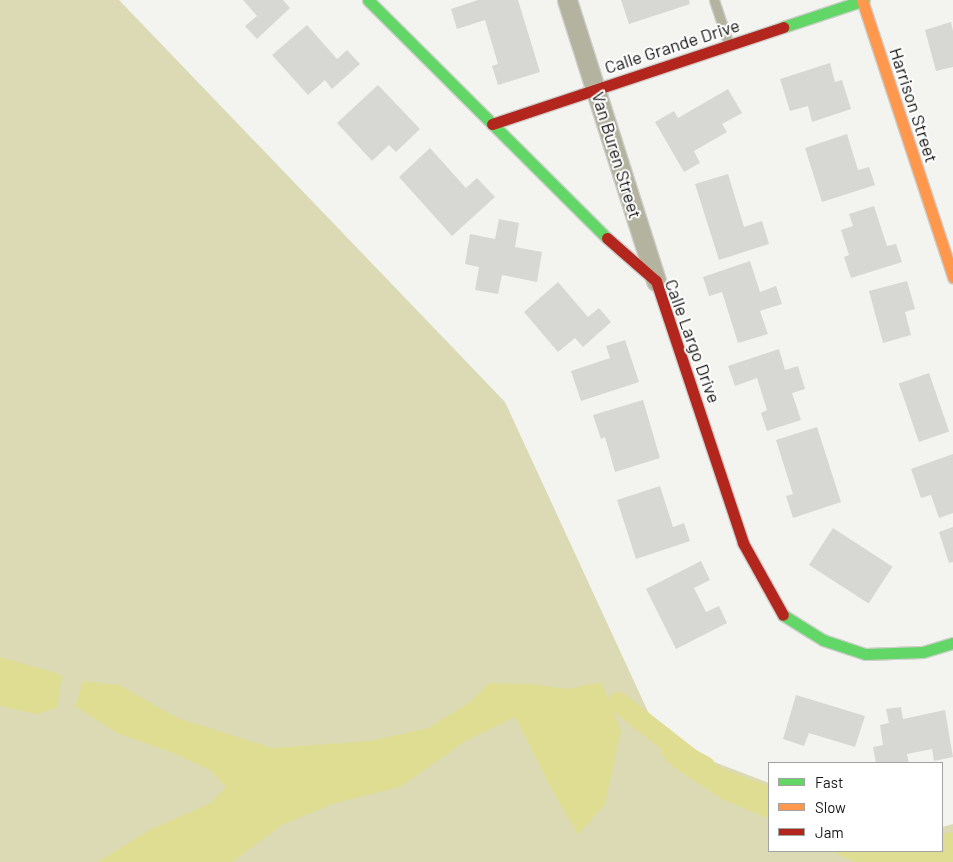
<!DOCTYPE html>
<style>
body{margin:0}
#map{position:relative;width:953px;height:862px;overflow:hidden;background:#f3f4ef;font-family:Barlow,sans-serif}
div>[style]{position:absolute}
[style*='--x']{left:calc(var(--x)*1px);top:calc(var(--y)*1px);width:calc(var(--w)*1px);rotate:calc(var(--a)*1deg)}
.green>*{inset:0;background:#dbdab4}
.water>*{inset:0;background:#dfdd92}
.canal>*{height:21px;margin:-10.5px;padding:0 10.5px;transform-origin:10.5px;border-radius:10.5px;background:#dfdd92}
.building>*{inset:0;background:#d7d7d4;transform-origin:0 0}
.roads{filter:drop-shadow(1px 0 #cfd0cd) drop-shadow(-1px 0 #cfd0cd) drop-shadow(0 1px #cfd0cd) drop-shadow(0 -1px #cfd0cd)}
.lane>*{height:9px;margin:-4.5px;padding:0 4.5px;transform-origin:4.5px;border-radius:4.5px;background:#b4b39f}
.street>*{height:19px;margin:-9.5px;padding:0 9.5px;transform-origin:9.5px;border-radius:9.5px;background:#b4b39f}
.fast>*{height:11px;margin:-5.5px;padding:0 5.5px;transform-origin:5.5px;border-radius:5.5px;background:#63d668}
.slow>*{height:11px;margin:-5.5px;padding:0 5.5px;transform-origin:5.5px;border-radius:5.5px;background:#ff974d}
.jam>*{height:11px;margin:-5.5px;padding:0 5.5px;transform-origin:5.5px;border-radius:5.5px;background:#b3261e}
span{translate:-50% -50%;white-space:nowrap;text-align:center;line-height:1.15;-webkit-text-stroke:4px #fff;paint-order:stroke}
.street-label{font-size:18px;color:#161614}
.legend{position:absolute;left:768px;top:762px;width:175px;height:90px;box-sizing:border-box;background:#fff;border:1px solid #a2a2a1;margin:0;padding:6px 9px;list-style:none;font-size:15px;color:#161614}
.legend li{display:flex;align-items:center;gap:10px;height:25px}
.legend b{width:25px;border:1px solid #a2a2a1}
</style>
<div id="map">
<div class="green">
<i style="clip-path:polygon(0 0,119px 0,505px 402px,662px 742px,769px 783px,769px 851px,942px 851px,942px 827px,953px 824px,953px 862px,0 862px)"></i>
</div>
<div class="water">
<i style="clip-path:polygon(0 657px,62px 675px,57px 708px,36px 714px,0 706px)"></i>
<i style="clip-path:polygon(83px 681px,119px 685px,177px 718px,272px 748px,370px 741px,428px 728px,469px 703px,489px 683px,530px 684px,568px 689px,601px 682px,621px 731px,605px 804px,578px 835px,550px 786px,515px 717px,467px 740px,400px 787px,332px 804px,282px 825px,232px 862px,98px 862px,151px 829px,211px 803px,226px 787px,210px 770px,173px 753px,117px 733px,75px 706px)"></i>
<i style="clip-path:polygon(669px 745px,736px 774px,769px 786px,769px 819px,722px 799px,672px 766px,661px 753px,662px 748px)"></i>
<i style="clip-path:polygon(953px 832px,953px 862px,855px 862px,831px 851px,942px 851px,942px 834px)"></i>
</div>
<div class="canal">
<i style="--x:618;--y:702;--w:93;--a:38"></i>
<i style="--x:691;--y:759;--w:15;--a:28"></i>
</div>
<div class="building">
<i style="clip-path:polygon(243px 0,283px 0,290px 8px,257px 39px,245px 26px,257px 16px)"></i>
<i style="clip-path:polygon(478px 0,518px 0,540px 72px,498px 85px,492px 66px,498px 64px,485px 20px,457px 29px,451px 9px)"></i>
<i style="clip-path:polygon(621px 0,689px 0,690px 4px,629px 24px)"></i>
<i style="clip-path:polygon(951px 22px,953px 31px,953px 67px,936px 71px,925px 30px)"></i>
<i style="clip-path:polygon(307px 25px,337px 59px,347px 50px,360px 64px,332px 89px,325px 80px,308px 95px,272px 55px)"></i>
<i style="clip-path:polygon(830px 63px,835px 82px,842px 80px,851px 109px,812px 122px,808px 106px,790px 111px,780px 79px)"></i>
<i style="clip-path:polygon(378px 85px,420px 129px,396px 152px,389px 145px,372px 161px,337px 123px)"></i>
<i style="clip-path:polygon(728px 89px,742px 113px,722px 124px,727px 132px,694px 151px,700px 163px,684px 172px,655px 122px,674px 111px,678px 118px)"></i>
<i style="clip-path:polygon(847px 134px,858px 170px,869px 167px,875px 185px,822px 202px,805px 148px)"></i>
<i style="clip-path:polygon(430px 148px,466px 188px,477px 178px,495px 197px,452px 236px,399px 177px)"></i>
<i style="clip-path:polygon(728px 174px,744px 227px,762px 221px,769px 244px,719px 260px,695px 184px)"></i>
<i style="clip-path:polygon(874px 206px,887px 246px,896px 244px,902px 262px,851px 278px,844px 257px,849px 255px,841px 230px,853px 226px,849px 214px)"></i>
<i style="clip-path:polygon(499px 219px,519px 223px,515px 247px,542px 252px,537px 282px,502px 275px,498px 294px,475px 290px,479px 267px,465px 264px,470px 234px,495px 239px)"></i>
<i style="clip-path:polygon(750px 261px,760px 292px,776px 286px,782px 304px,760px 311px,768px 334px,738px 343px,722px 292px,709px 296px,703px 277px)"></i>
<i style="clip-path:polygon(907px 281px,915px 309px,905px 312px,911px 335px,883px 343px,869px 291px)"></i>
<i style="clip-path:polygon(558px 282px,588px 317px,599px 308px,611px 322px,583px 347px,575px 338px,558px 352px,524px 312px)"></i>
<i style="clip-path:polygon(625px 340px,639px 382px,581px 401px,571px 371px,610px 358px,606px 346px)"></i>
<i style="clip-path:polygon(779px 349px,785px 370px,798px 366px,805px 389px,792px 393px,801px 420px,767px 431px,761px 413px,767px 410px,757px 378px,735px 386px,728px 366px)"></i>
<i style="left:929px;top:373px;width:62px;height:32px;rotate:71deg"></i>
<i style="clip-path:polygon(643px 400px,660px 458px,615px 472px,605px 437px,601px 439px,593px 415px)"></i>
<i style="clip-path:polygon(817px 427px,841px 502px,793px 518px,786px 496px,793px 494px,776px 440px)"></i>
<i style="clip-path:polygon(953px 454px,953px 513px,939px 518px,931px 495px,921px 498px,911px 469px)"></i>
<i style="clip-path:polygon(660px 486px,673px 527px,684px 523px,690px 541px,636px 559px,617px 500px)"></i>
<i style="clip-path:polygon(953px 527px,953px 562px,949px 563px,939px 532px)"></i>
<i style="left:833px;top:528px;width:71px;height:44px;rotate:33deg"></i>
<i style="clip-path:polygon(701px 561px,710px 580px,694px 588px,706px 612px,719px 606px,727px 623px,676px 649px,646px 589px)"></i>
<i style="clip-path:polygon(796px 695px,865px 716px,855px 747px,809px 733px,804px 746px,783px 739px)"></i>
<i style="clip-path:polygon(901px 707px,903px 719px,945px 710px,953px 757px,934px 761px,932px 749px,907px 754px,909px 763px,876px 763px,873px 747px,883px 745px,880px 725px,889px 723px,886px 709px)"></i>
</div>
<div class="roads">
<div class="lane">
<i style="--x:714;--y:0;--w:44;--a:71.6"></i>
</div>
<div class="street">
<i style="--x:567;--y:0;--w:295;--a:72.4"></i>
</div>
<div class="fast">
<i style="--x:368;--y:0;--w:337;--a:44.9"></i>
<i style="--x:783;--y:27;--w:85;--a:-18.4"></i>
<i style="--x:783;--y:615;--w:47;--a:32"></i>
<i style="--x:823;--y:640;--w:44;--a:18.4"></i>
<i style="--x:865;--y:654;--w:58;--a:-2"></i>
<i style="--x:923;--y:652;--w:31;--a:-17"></i>
</div>
<div class="slow">
<i style="--x:862;--y:0;--w:292;--a:71.8"></i>
</div>
<div class="jam">
<i style="--x:492;--y:124;--w:307;--a:-18.4"></i>
<i style="--x:607;--y:238;--w:65;--a:41.3"></i>
<i style="--x:656;--y:281;--w:276;--a:71.6"></i>
<i style="--x:743;--y:543;--w:82;--a:60.9"></i>
</div>
</div>
<div class="street-label">
<span style="left:672px;top:46px;rotate:-18deg">Calle Grande Drive</span>
<span style="left:914px;top:105px;rotate:72deg">Harrison Street</span>
<span style="left:617px;top:155px;rotate:73deg">Van Buren Street</span>
<span style="left:693px;top:341px;rotate:70deg">Calle Largo Drive</span>
</div>
<ul class="legend">
<li><b style="height:6px;background:#63d668"></b>Fast</li>
<li><b style="height:6px;background:#ff974d"></b>Slow</li>
<li><b style="height:6px;background:#b3261e"></b>Jam</li>
</ul>
</div>
